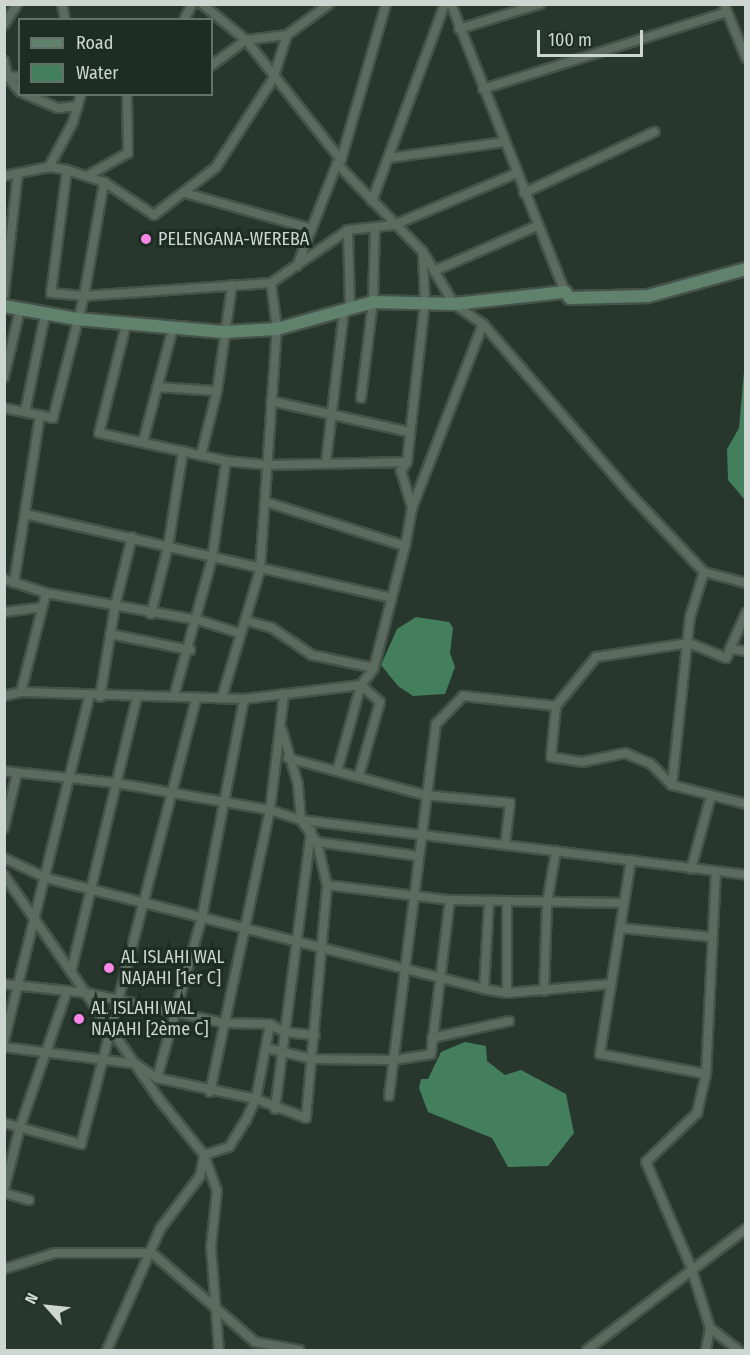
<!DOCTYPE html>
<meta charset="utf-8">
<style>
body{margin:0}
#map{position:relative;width:750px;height:1355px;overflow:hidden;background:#28372d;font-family:"Fira Sans Condensed",sans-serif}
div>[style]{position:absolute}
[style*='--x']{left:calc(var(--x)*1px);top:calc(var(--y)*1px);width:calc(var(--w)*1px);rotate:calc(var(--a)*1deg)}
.water>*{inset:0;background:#437f5c}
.roads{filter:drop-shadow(2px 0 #45524a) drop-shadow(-2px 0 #45524a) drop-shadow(0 2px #45524a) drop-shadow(0 -2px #45524a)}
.street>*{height:8px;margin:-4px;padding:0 4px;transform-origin:4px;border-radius:4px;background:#5b6b60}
.secondary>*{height:12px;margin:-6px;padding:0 6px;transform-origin:6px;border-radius:6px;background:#60826c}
.dots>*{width:16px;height:16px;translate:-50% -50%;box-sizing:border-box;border:3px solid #1e2d24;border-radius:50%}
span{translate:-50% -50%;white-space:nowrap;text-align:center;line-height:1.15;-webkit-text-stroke:6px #1e2d24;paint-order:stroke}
.poi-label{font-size:18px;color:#cdd6d0}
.left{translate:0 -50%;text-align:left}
.frame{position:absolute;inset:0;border:6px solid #cdd6d0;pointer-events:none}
.legend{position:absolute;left:18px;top:18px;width:195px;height:78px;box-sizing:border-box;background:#1e2d24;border:2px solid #647169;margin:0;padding:8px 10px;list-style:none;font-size:18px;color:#cdd6d0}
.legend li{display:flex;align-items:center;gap:12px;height:30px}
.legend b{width:30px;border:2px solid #647169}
.north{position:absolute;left:18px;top:1277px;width:60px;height:60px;-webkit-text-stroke:4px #1e2d24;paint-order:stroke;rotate:297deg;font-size:16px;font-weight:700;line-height:24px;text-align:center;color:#cdd6d0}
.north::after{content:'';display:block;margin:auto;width:21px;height:27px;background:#cdd6d0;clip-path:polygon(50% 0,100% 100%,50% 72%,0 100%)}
.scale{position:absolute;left:537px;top:30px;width:106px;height:27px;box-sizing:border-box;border:3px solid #cdd6d0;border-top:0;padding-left:8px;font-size:18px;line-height:21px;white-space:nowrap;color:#cdd6d0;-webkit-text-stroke:4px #1e2d24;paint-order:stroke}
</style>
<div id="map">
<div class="water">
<i style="clip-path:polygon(745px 360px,746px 500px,745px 500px,728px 480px,727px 449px,739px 428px)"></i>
<i style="clip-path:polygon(416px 617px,449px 622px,453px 628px,450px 653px,455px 667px,445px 694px,413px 696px,398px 686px,381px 665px,397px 629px)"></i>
<i style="clip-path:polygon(465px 1042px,486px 1046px,487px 1061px,505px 1075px,521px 1070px,566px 1094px,574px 1133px,548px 1166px,508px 1167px,492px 1138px,428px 1112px,419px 1088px,421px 1079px,428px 1079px,441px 1052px)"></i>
</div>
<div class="roads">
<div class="street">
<i style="--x:62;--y:4;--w:16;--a:79"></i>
<i style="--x:202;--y:4;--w:57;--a:39.3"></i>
<i style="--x:246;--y:40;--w:153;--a:51.6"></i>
<i style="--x:341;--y:160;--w:6;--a:135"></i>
<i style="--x:337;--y:164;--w:123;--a:45.7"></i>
<i style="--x:423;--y:252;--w:61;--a:59.2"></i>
<i style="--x:454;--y:304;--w:35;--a:35"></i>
<i style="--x:483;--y:324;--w:226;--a:49.1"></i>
<i style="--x:631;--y:495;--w:106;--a:46.5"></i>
<i style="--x:704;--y:572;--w:43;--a:14.7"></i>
<i style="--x:451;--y:4;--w:310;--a:68.4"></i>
<i style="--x:724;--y:4;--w:58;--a:67.8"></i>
<i style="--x:184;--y:20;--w:18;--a:-63"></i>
<i style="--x:4;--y:25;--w:25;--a:-58"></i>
<i style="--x:459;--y:29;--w:85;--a:-17.2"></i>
<i style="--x:4;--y:61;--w:16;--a:76"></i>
<i style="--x:8;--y:77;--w:19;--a:51"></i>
<i style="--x:212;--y:65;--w:42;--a:-36.3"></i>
<i style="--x:246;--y:40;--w:41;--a:-7"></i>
<i style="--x:287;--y:35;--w:52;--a:-36.4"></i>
<i style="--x:5;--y:76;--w:15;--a:4"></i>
<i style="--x:483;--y:89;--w:256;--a:-17.5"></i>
<i style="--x:25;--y:94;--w:36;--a:23"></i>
<i style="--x:58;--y:108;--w:20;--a:-6"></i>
<i style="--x:389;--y:158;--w:116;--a:-7.9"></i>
<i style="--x:341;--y:160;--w:162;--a:-73.9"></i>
<i style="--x:49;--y:167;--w:51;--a:-61.9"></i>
<i style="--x:73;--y:122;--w:29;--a:-74"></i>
<i style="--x:67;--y:170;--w:124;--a:97.4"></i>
<i style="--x:51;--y:293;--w:33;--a:5"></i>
<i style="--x:84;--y:296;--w:187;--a:-4"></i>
<i style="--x:271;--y:283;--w:93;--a:-34.5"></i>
<i style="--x:348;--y:230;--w:46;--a:-6.2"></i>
<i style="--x:394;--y:225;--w:134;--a:-22.9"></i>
<i style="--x:4;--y:176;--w:46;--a:-11.3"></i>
<i style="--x:49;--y:167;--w:18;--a:9"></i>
<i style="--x:67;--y:170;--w:39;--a:18"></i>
<i style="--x:104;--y:182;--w:60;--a:33.4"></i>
<i style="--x:154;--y:215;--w:78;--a:-37.7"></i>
<i style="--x:216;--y:167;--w:105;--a:-57.1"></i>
<i style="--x:273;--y:79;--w:46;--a:-72.3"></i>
<i style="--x:87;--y:176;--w:47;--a:-29.3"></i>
<i style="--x:128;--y:153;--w:57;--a:-91"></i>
<i style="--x:185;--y:193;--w:132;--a:15.8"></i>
<i style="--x:524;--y:193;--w:144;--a:-25.1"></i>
<i style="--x:372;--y:201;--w:210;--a:-69.7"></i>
<i style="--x:348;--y:230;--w:78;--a:88.5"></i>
<i style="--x:297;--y:266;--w:110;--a:-68.6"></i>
<i style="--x:434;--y:271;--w:112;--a:-23.6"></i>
<i style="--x:4;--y:295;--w:123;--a:-83.5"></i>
<i style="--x:126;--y:325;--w:111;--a:104"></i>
<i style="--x:99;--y:433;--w:130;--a:12.4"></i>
<i style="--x:226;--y:461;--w:43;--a:5.3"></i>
<i style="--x:269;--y:465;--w:138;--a:-1.2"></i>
<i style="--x:407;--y:462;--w:11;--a:124"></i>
<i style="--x:401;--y:471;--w:39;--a:73"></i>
<i style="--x:412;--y:508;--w:39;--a:100"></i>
<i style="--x:405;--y:546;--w:126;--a:104.3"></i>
<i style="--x:374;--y:668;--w:21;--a:127"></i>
<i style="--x:361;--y:685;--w:86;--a:105.5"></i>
<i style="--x:4;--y:377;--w:69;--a:-76.6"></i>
<i style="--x:157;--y:387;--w:60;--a:3.8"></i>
<i style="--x:361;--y:398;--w:97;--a:-82.9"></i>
<i style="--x:373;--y:302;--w:75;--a:-88.5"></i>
<i style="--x:271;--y:401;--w:142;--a:12.6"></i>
<i style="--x:4;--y:408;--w:50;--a:11.5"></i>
<i style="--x:53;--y:418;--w:126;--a:-75.7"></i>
<i style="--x:84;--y:296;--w:116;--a:-80"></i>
<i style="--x:25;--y:412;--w:99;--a:-78.3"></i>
<i style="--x:143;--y:442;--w:118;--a:-75.3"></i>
<i style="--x:201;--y:455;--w:66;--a:-76"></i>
<i style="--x:217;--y:391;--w:107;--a:-81.9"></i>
<i style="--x:326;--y:462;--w:152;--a:-83.2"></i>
<i style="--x:407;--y:462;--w:162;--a:-83.6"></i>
<i style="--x:425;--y:301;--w:46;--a:-92.5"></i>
<i style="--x:266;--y:502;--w:146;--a:17.6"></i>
<i style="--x:412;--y:508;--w:197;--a:-68.9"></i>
<i style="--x:25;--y:514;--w:376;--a:12.9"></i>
<i style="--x:4;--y:579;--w:44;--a:18.4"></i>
<i style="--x:46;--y:593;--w:154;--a:10.1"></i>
<i style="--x:198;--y:620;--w:43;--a:17.6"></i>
<i style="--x:14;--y:583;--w:170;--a:-81.2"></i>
<i style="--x:4;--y:612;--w:38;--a:-7"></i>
<i style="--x:151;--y:614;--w:69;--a:-75.8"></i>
<i style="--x:168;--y:547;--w:97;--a:-81.1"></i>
<i style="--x:248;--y:621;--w:25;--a:16"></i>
<i style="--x:272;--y:628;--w:48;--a:34"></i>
<i style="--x:312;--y:655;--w:63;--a:11.8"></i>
<i style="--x:110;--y:634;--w:82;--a:11.3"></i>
<i style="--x:729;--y:651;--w:42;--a:-65.9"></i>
<i style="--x:21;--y:692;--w:102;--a:-75.8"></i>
<i style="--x:4;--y:696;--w:17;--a:-13"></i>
<i style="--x:21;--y:692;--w:223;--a:1.8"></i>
<i style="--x:244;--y:699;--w:118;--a:-6.8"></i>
<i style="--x:361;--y:685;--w:25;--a:42"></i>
<i style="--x:380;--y:702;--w:76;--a:106"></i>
<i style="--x:174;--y:696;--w:142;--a:-74.5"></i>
<i style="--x:212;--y:559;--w:99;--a:-81.9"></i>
<i style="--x:100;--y:697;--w:92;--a:-80.6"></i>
<i style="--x:115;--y:606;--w:71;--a:-76.2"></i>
<i style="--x:222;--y:697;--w:133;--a:-73.3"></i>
<i style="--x:260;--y:570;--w:242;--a:-86"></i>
<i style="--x:277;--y:329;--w:46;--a:-97.4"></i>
<i style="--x:556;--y:706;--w:51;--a:95.6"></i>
<i style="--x:551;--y:757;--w:31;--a:9"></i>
<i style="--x:582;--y:762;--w:44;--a:-11.8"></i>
<i style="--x:625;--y:753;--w:28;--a:23"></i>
<i style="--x:651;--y:764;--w:30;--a:45"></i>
<i style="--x:672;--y:785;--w:76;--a:14.4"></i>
<i style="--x:288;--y:758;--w:141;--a:15.2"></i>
<i style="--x:424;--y:795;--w:86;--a:5.3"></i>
<i style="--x:510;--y:803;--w:42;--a:96.8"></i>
<i style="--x:4;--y:771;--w:113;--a:6.1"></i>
<i style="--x:116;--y:783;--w:156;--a:9.9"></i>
<i style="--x:270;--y:810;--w:33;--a:18"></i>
<i style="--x:301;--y:820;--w:448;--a:7"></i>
<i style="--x:672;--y:785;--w:169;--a:-83.9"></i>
<i style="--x:690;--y:617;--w:47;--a:-72.7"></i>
<i style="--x:4;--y:828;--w:57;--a:-76.7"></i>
<i style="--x:317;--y:842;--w:102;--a:7.9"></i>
<i style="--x:4;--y:858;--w:47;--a:25.5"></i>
<i style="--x:46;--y:878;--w:452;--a:14.2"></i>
<i style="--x:484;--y:989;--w:23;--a:10"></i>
<i style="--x:507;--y:993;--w:104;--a:-4.9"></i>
<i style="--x:631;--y:860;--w:196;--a:99.1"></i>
<i style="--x:600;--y:1054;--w:108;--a:10.7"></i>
<i style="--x:691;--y:869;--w:76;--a:-74.7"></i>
<i style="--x:4;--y:875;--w:272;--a:55.3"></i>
<i style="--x:159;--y:1099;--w:72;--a:51.2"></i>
<i style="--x:204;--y:1155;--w:38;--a:70"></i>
<i style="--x:217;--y:1191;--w:56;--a:96.1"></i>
<i style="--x:211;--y:1247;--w:103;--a:85.6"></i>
<i style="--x:327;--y:885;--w:124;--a:7"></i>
<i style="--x:450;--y:900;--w:174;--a:1"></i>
<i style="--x:507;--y:902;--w:91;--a:90"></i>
<i style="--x:620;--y:928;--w:93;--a:5.5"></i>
<i style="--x:71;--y:972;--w:283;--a:-76.5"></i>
<i style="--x:4;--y:984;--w:83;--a:6.2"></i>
<i style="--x:87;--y:993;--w:141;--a:12.3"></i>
<i style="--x:225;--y:1023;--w:45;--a:1.3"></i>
<i style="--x:270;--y:1024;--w:16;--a:30"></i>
<i style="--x:284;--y:1032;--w:31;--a:6"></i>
<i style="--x:484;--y:989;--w:88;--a:-86.7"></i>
<i style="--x:544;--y:991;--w:88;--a:-88"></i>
<i style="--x:547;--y:903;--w:53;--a:-80.2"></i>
<i style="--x:432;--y:1038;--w:79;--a:-12.4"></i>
<i style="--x:4;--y:1041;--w:354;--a:-76.1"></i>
<i style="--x:4;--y:1047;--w:133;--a:7.3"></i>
<i style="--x:136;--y:1064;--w:25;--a:34"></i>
<i style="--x:157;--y:1078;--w:101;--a:12"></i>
<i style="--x:256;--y:1099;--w:53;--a:20.8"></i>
<i style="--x:306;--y:1118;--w:234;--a:-84.8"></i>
<i style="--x:327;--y:885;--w:44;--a:-103.1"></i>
<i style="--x:317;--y:842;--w:27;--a:-126"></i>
<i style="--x:301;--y:820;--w:36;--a:-95"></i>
<i style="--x:298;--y:784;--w:56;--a:-106.5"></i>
<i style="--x:266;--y:1048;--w:47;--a:13.4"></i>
<i style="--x:312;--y:1059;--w:82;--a:0.7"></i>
<i style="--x:394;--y:1060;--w:37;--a:-9"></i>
<i style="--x:431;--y:1054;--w:155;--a:-83"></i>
<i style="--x:157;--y:1078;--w:167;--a:-74.4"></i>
<i style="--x:202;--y:917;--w:222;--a:-79.1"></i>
<i style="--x:210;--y:1092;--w:288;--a:-78"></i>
<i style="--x:270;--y:810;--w:117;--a:-83.1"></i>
<i style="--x:389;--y:1096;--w:375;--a:-82.8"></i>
<i style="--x:436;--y:724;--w:39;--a:-46"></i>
<i style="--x:463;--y:696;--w:94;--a:6.1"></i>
<i style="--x:556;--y:706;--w:63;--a:-50.8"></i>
<i style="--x:596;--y:657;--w:94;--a:-8.6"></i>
<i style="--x:689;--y:643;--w:40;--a:22"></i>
<i style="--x:726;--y:658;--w:10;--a:-61"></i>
<i style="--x:731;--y:649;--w:15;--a:8"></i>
<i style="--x:275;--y:1109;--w:281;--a:-82.6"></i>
<i style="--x:4;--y:1123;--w:80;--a:15.3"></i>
<i style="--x:81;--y:1144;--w:461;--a:-75.5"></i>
<i style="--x:4;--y:1190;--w:65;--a:-75.7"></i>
<i style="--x:20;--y:1127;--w:141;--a:-70.9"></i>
<i style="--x:4;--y:1193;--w:26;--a:16"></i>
<i style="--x:4;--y:1269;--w:53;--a:-17.4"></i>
<i style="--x:55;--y:1253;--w:97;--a:0"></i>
<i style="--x:152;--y:1253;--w:136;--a:40.8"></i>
<i style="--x:255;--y:1342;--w:45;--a:10.3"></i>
<i style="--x:710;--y:1328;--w:36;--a:38"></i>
<i style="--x:107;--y:1350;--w:132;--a:-66.3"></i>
<i style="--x:160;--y:1229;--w:66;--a:-53"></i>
<i style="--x:200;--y:1176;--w:21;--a:-79"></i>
<i style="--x:204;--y:1155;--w:26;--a:-18"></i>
<i style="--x:229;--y:1147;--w:32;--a:-58"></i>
<i style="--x:246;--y:1120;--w:23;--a:-65"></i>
<i style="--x:256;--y:1099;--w:76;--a:-79.4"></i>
<i style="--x:587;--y:1350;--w:200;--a:-37.3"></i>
<i style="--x:706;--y:1350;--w:22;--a:-80"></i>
<i style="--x:710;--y:1328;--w:64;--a:-107.3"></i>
<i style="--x:691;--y:1267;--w:114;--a:-113.2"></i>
<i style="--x:646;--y:1162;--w:71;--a:-43.9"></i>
<i style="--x:697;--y:1113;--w:40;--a:-77"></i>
<i style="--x:706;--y:1074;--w:203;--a:-87.2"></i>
</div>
<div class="secondary">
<i style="--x:4;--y:306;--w:74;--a:10.1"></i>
<i style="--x:77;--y:319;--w:147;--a:5.1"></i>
<i style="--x:223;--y:332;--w:54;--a:-3.2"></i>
<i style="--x:277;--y:329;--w:100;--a:-15.7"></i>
<i style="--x:373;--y:302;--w:81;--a:1.4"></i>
<i style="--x:454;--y:304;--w:112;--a:-6.2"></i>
<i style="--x:565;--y:292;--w:8;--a:50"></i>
<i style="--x:570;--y:298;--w:78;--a:-1.5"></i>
<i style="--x:648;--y:296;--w:102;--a:-15.4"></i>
</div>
</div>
<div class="dots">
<i style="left:146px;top:239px;background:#f987e8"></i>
<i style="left:109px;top:968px;background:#f987e8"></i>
<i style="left:79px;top:1019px;background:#f987e8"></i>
</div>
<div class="poi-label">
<span class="left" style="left:158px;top:239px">PELENGANA-WEREBA</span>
<span class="left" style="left:121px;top:968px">AL ISLAHI WAL<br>NAJAHI [1er C]</span>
<span class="left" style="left:91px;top:1019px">AL ISLAHI WAL<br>NAJAHI [2ème C]</span>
</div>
<div class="frame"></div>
<ul class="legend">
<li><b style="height:8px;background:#60826c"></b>Road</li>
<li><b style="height:16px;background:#437f5c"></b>Water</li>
</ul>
<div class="north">N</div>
<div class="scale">100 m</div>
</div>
